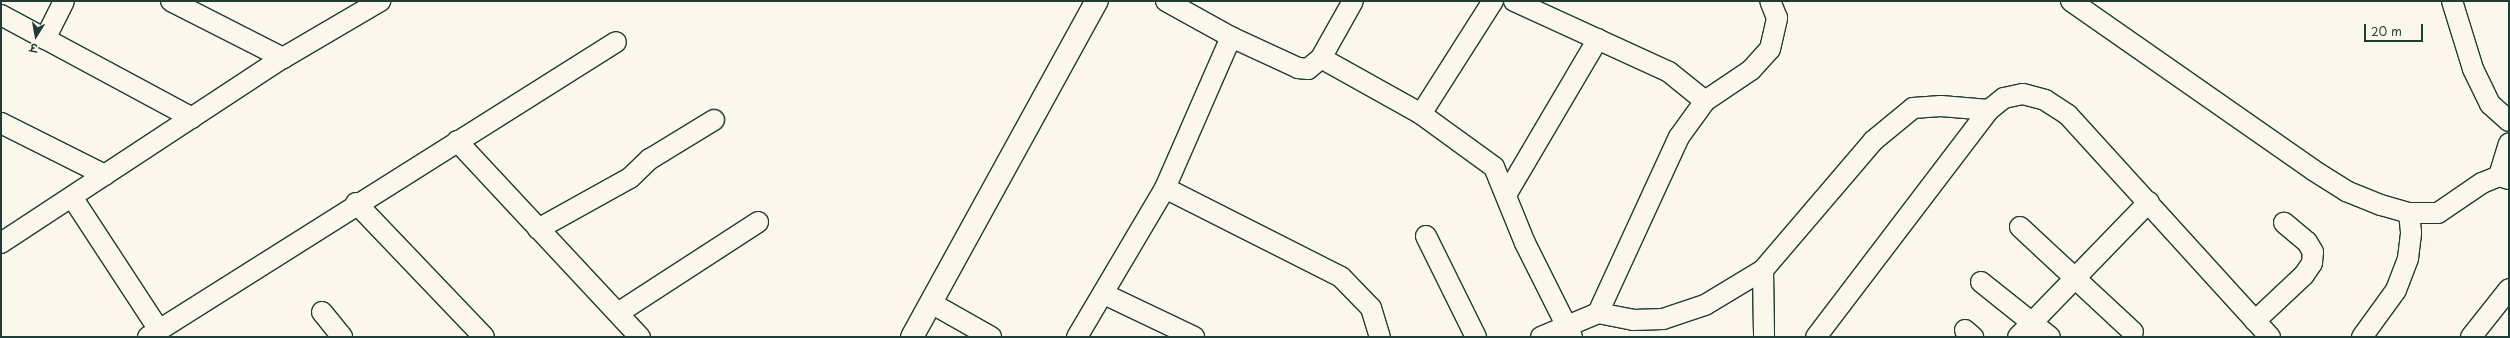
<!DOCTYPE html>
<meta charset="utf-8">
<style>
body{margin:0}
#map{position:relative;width:2510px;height:338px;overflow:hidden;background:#fbf7ec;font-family:"Playpen Sans","Playpen Sans Deva",sans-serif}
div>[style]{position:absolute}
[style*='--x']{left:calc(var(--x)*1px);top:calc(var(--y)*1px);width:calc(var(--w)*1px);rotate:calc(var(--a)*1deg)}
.roads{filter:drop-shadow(1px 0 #1f3d34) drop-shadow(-1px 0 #1f3d34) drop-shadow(0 1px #1f3d34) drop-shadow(0 -1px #1f3d34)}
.street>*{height:20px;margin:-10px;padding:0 10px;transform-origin:10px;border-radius:10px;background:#fbf7ec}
.secondary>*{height:22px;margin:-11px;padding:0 11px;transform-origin:11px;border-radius:11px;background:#fbf7ec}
span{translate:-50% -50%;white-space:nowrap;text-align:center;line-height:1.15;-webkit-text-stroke:3.5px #fbf7ec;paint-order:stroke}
.frame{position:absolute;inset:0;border:2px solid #1f3d34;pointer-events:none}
.north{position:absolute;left:16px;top:16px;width:40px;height:40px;-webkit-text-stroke:3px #fbf7ec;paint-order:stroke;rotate:191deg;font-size:11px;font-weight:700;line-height:16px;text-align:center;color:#1f3d34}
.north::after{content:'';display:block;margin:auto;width:14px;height:18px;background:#1f3d34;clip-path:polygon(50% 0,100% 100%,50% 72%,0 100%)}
.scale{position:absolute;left:2364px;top:24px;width:59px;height:18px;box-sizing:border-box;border:2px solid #1f3d34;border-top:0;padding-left:5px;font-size:12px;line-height:14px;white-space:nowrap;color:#1f3d34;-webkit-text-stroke:3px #fbf7ec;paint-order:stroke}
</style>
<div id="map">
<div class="roads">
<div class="street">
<i style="--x:171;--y:1;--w:126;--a:27"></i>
<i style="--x:1166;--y:1;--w:74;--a:29"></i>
<i style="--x:1231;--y:37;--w:74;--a:24.8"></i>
<i style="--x:1298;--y:68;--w:10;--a:6"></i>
<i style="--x:1308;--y:69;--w:17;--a:-40"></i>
<i style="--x:1321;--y:58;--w:65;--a:-60.7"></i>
<i style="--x:1514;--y:1;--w:170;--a:24.6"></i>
<i style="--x:1669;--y:72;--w:46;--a:38.9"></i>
<i style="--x:2071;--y:1;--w:295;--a:34.9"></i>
<i style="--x:2313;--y:170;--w:39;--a:32"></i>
<i style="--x:2346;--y:191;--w:38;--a:22"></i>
<i style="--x:2381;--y:205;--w:29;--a:16"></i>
<i style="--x:2409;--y:213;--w:29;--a:0"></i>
<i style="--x:2438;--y:213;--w:53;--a:-34.3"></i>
<i style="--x:2482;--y:183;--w:18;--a:-22"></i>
<i style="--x:2499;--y:176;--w:10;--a:17"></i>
<i style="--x:2452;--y:1;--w:71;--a:72.8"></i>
<i style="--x:2473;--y:69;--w:39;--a:64"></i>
<i style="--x:2490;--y:104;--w:25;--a:42"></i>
<i style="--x:1;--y:15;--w:217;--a:28.3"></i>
<i style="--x:45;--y:39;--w:42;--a:-63.4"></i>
<i style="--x:1321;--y:58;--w:115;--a:29.2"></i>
<i style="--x:1421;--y:114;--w:90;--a:36"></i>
<i style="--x:1494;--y:167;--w:82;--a:67.8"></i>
<i style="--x:1525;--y:243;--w:105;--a:63.4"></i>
<i style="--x:1421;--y:114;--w:134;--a:-57.5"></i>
<i style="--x:1;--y:123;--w:116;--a:26.6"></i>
<i style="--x:457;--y:141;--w:268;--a:47"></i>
<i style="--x:2499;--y:176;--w:34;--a:-73"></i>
<i style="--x:1165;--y:188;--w:197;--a:26.8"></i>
<i style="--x:1341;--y:277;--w:43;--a:45.9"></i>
<i style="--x:1371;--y:308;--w:30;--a:73"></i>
<i style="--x:1506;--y:195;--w:181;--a:-59.5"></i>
<i style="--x:72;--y:197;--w:159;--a:56.8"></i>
<i style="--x:356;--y:203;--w:185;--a:46.3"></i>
<i style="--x:2020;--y:227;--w:154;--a:42.9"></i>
<i style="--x:538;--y:229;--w:105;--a:-29"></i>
<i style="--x:630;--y:178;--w:28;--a:-44"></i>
<i style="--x:650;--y:159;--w:75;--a:-31.4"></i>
<i style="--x:1426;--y:236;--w:113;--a:63.7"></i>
<i style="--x:1;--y:243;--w:337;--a:-33.3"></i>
<i style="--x:283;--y:58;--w:113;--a:-30.4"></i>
<i style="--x:1763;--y:270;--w:67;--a:89.1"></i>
<i style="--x:1981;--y:282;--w:88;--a:38.6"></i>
<i style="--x:1104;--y:294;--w:100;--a:25.5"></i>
<i style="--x:931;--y:303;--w:69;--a:29.5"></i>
<i style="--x:322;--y:312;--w:32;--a:51"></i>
<i style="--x:618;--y:313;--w:167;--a:-33"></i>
<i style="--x:1598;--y:313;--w:36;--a:11"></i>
<i style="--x:1633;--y:320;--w:30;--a:-2"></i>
<i style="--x:1663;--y:319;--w:44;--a:-18.4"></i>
<i style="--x:1705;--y:305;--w:68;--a:-31.1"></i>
<i style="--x:1763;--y:270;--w:170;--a:-49.5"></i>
<i style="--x:1873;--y:141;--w:52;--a:-39.5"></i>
<i style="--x:1913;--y:108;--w:28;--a:-4"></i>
<i style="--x:1941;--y:106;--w:48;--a:4.8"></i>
<i style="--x:1989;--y:110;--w:19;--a:-39"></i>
<i style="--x:2004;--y:98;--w:19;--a:-12"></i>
<i style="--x:2023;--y:94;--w:23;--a:15"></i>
<i style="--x:2045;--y:100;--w:27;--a:33"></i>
<i style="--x:2068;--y:115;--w:300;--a:47.7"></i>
<i style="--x:2255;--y:321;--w:67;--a:-43.2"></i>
<i style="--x:2304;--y:275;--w:14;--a:-56"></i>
<i style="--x:2312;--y:263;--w:11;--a:-85"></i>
<i style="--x:2313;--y:252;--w:12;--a:-121"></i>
<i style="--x:2307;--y:242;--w:30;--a:-140"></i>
<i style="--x:1965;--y:330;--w:11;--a:41"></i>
<i style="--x:148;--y:337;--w:553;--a:-32.22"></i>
<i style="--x:1077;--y:337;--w:173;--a:-59.4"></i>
<i style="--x:1165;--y:188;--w:165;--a:-66.4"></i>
<i style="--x:1541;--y:337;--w:62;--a:-22.8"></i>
<i style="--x:1598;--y:313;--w:194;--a:-65.3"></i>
<i style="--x:1679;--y:137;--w:44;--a:-54.2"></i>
<i style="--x:1705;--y:101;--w:55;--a:-34"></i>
<i style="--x:1751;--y:70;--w:28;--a:-48"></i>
<i style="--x:1770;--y:49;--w:32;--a:-77"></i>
<i style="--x:1777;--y:18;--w:18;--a:-112"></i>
<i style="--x:1816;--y:337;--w:285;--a:-52.7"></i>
<i style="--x:2018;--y:337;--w:188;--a:-45.9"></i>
<i style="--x:2362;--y:337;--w:58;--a:-54.1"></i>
<i style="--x:2396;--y:290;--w:34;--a:-69"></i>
<i style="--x:2408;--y:258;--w:26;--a:-83"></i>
<i style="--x:2411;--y:232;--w:19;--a:-96"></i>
<i style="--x:2471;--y:337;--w:61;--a:-51.6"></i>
</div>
<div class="secondary">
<i style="--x:912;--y:337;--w:384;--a:-61.2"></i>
</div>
</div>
<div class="frame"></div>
<div class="north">उ</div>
<div class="scale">20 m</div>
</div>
